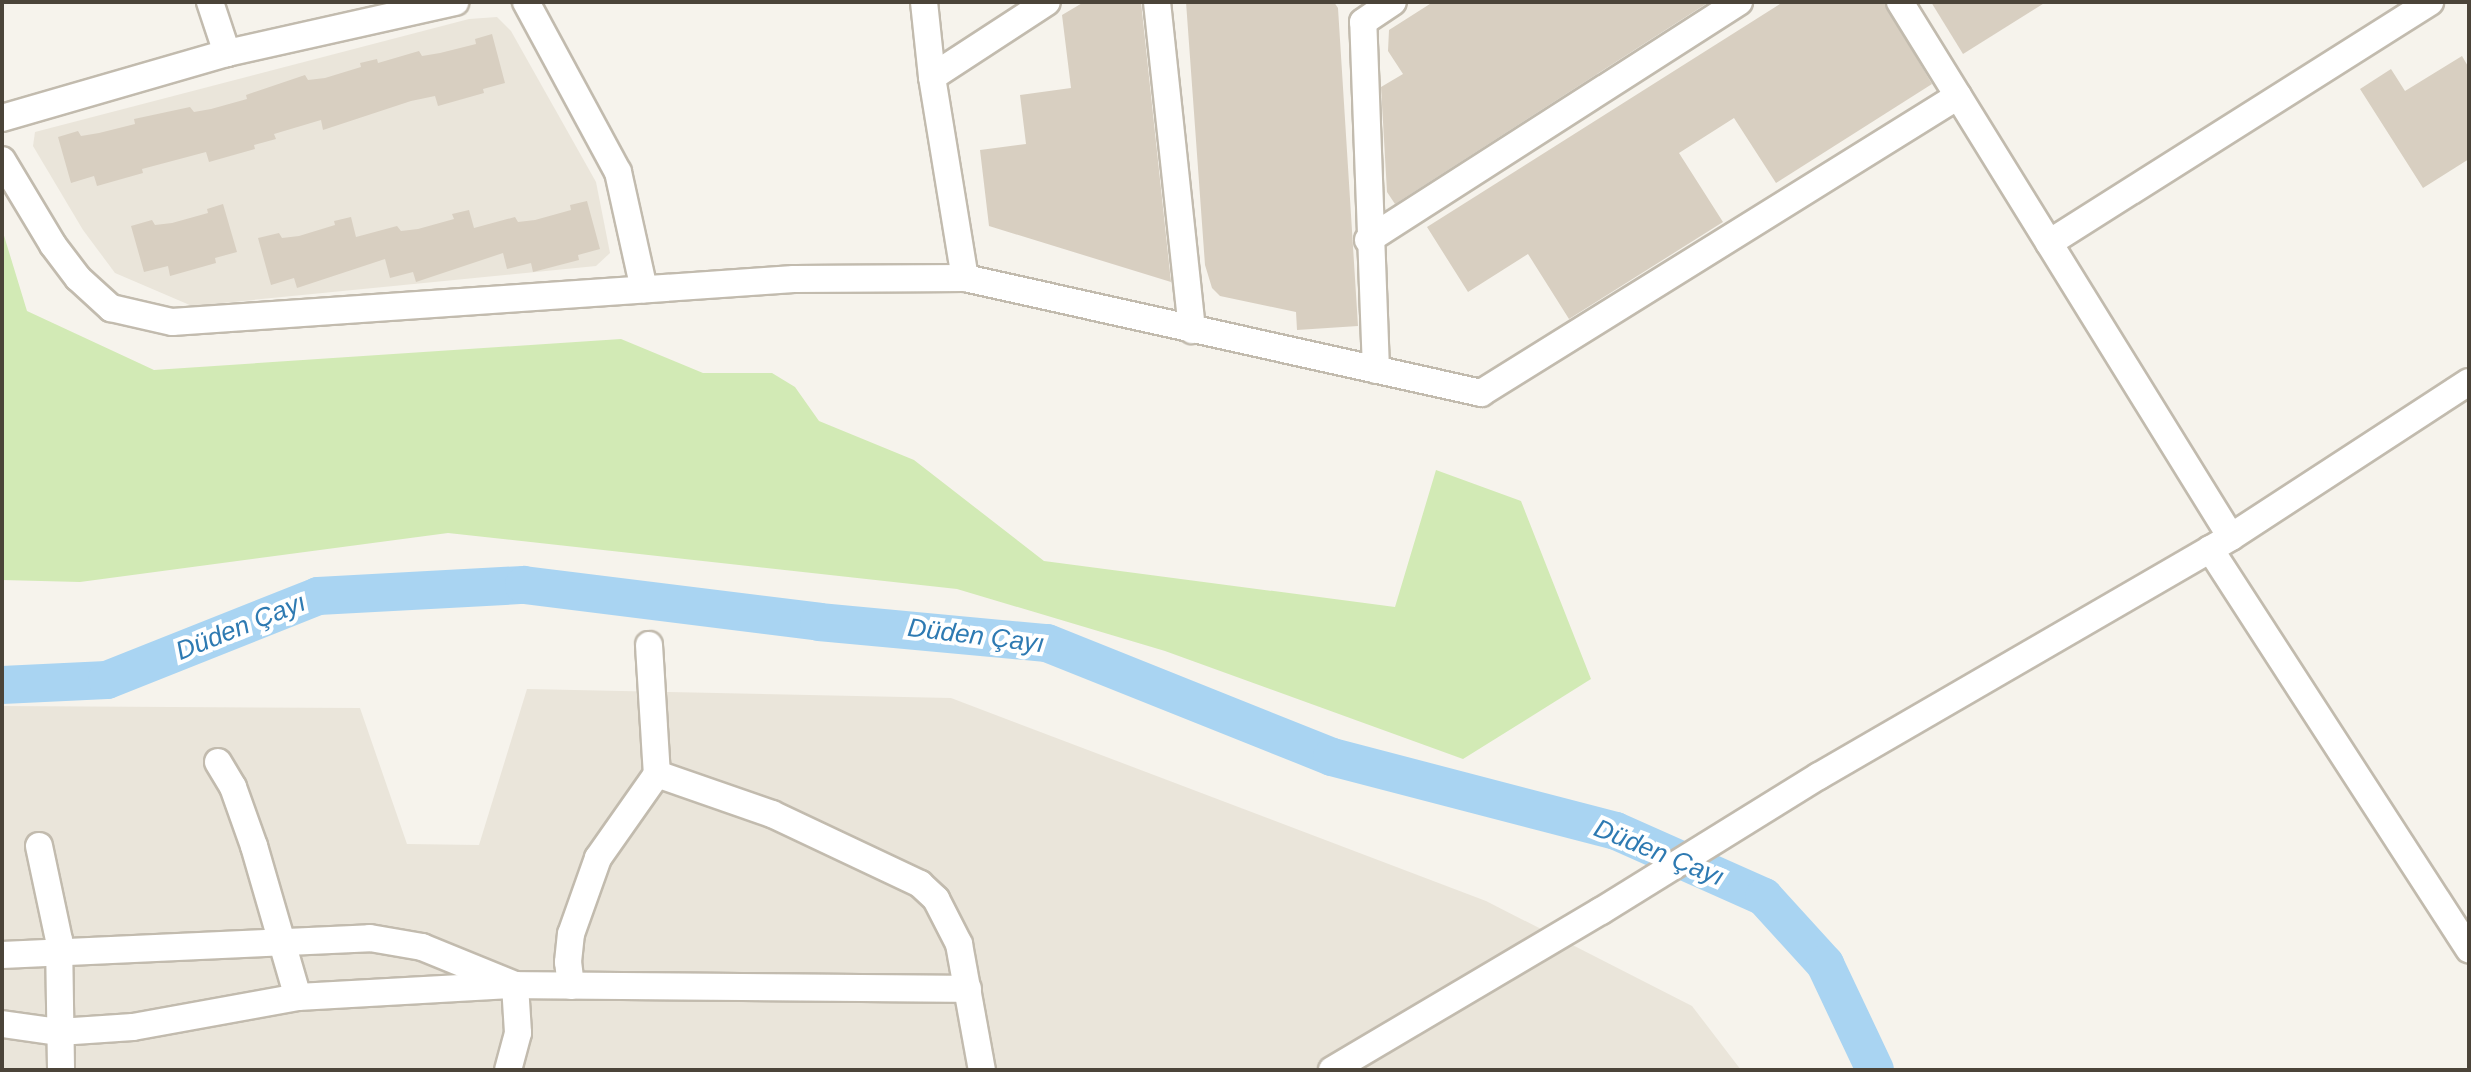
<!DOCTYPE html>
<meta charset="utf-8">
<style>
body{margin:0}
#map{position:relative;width:2471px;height:1072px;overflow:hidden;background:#f6f3ec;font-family:Arial,sans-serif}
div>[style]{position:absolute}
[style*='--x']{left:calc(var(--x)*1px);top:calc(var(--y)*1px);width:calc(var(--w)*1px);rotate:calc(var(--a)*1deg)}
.residential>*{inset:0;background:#eae5da}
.green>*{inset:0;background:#d2eab5}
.river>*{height:38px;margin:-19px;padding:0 19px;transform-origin:19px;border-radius:19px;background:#a9d4f2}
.building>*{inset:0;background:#d8cfc1}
.roads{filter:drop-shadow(2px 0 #c2bbae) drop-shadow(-2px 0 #c2bbae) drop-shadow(0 2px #c2bbae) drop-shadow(0 -2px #c2bbae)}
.minor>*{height:26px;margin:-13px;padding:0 13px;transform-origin:13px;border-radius:13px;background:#fff}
span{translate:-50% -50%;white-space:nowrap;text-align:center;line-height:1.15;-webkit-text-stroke:8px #fff;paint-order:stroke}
.water-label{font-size:26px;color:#2e7ab2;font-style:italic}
.frame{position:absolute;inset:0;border:4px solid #4b4439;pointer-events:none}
</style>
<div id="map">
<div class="residential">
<i style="clip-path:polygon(497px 17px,511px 31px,596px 182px,610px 253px,596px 266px,192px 306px,115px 273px,83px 230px,33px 146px,35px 132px,469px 19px)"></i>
<i style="clip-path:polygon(527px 689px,951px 698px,1486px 901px,1692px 1006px,1741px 1070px,2px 1070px,2px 706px,360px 708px,407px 844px,479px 845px)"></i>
</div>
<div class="green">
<i style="clip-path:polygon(2px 229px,27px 311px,154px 370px,621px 339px,703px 373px,772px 373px,795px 387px,819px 421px,914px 460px,1044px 561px,1395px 607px,1436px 470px,1521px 501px,1591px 679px,1463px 759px,1165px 651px,957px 589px,448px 533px,80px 582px,2px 580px)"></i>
</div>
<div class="river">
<i style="--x:2;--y:685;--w:105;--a:-2.7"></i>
<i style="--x:107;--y:680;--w:227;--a:-21.7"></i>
<i style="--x:318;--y:596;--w:206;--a:-3.1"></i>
<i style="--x:524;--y:585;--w:297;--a:7.1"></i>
<i style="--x:819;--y:622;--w:229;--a:5.3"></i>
<i style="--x:1047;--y:643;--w:307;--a:21.8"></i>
<i style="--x:1332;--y:757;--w:293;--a:14.6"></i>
<i style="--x:1616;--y:831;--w:162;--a:24"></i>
<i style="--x:1764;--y:897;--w:91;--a:47.7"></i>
<i style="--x:1825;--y:964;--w:117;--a:64.7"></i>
</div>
<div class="building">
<i style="clip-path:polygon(1084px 2px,1141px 2px,1171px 282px,989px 226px,980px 150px,1026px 144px,1020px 95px,1071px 88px,1062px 15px)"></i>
<i style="clip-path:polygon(1186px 2px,1334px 2px,1338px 8px,1358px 326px,1297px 330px,1296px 312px,1220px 296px,1212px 288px,1205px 265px)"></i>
<i style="clip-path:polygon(1433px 2px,1709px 2px,1395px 204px,1387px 192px,1381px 87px,1403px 74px,1388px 51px,1389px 30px)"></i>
<i style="clip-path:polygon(1783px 2px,1884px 2px,1932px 84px,1776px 183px,1734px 118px,1679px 153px,1723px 222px,1569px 319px,1528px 254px,1468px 292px,1427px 227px)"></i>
<i style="clip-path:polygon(1931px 2px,2046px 2px,1963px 54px)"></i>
<i style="clip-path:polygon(492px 34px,505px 83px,483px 89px,484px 93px,438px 106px,435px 96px,411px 101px,323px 130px,321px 120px,274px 134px,276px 139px,254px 145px,255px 149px,209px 162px,206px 152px,142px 169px,143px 173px,97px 186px,94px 176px,71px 183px,58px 137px,78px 131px,81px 136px,99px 133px,135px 124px,134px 119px,190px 107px,194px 112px,211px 109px,247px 99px,246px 95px,305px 75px,308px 80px,325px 78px,361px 67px,360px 63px,377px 59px,378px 63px,419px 51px,422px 56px,440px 53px,476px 44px,475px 39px)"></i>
<i style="clip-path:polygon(2462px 56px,2469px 68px,2469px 159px,2423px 188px,2360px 89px,2391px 69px,2405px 91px)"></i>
<i style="clip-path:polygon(587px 201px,600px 249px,578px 255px,579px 260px,533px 272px,531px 263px,507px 269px,503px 253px,416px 282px,413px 272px,390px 278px,385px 259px,297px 288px,294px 278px,271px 285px,258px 238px,279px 233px,282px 238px,299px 236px,335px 225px,334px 221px,351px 217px,356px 237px,397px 226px,401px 231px,418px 229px,454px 219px,452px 214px,469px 210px,474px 228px,515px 217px,518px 222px,535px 220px,571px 210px,570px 205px)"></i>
<i style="clip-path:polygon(223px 204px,237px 252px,215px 258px,216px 263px,170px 276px,168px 266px,144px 272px,131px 226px,152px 220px,155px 225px,172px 223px,208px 213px,207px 209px)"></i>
</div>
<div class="roads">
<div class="minor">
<i style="--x:210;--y:2;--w:54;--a:71.6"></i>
<i style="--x:526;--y:2;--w:193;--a:61.6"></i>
<i style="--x:618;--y:172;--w:120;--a:77.5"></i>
<i style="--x:924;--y:2;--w:75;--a:83.9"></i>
<i style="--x:932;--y:77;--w:204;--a:80.7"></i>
<i style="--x:1157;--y:2;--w:330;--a:83.9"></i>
<i style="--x:1900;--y:2;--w:629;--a:58.26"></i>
<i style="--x:2231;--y:537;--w:284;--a:-33.1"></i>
<i style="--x:932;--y:77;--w:137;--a:-33.1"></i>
<i style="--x:2;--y:118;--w:234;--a:-16.1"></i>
<i style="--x:227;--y:53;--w:234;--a:-12.6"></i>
<i style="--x:2;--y:160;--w:99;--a:59"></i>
<i style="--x:53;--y:245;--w:41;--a:52.9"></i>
<i style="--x:78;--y:278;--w:45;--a:42.3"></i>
<i style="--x:111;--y:308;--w:63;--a:12.9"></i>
<i style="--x:172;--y:322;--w:623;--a:-3.95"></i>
<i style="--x:794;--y:279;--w:171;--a:-0.3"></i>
<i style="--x:965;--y:278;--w:529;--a:12.56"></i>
<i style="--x:1481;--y:393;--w:562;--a:-31.91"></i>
<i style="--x:1368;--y:240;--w:441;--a:-32.7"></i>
<i style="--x:2049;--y:243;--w:451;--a:-32.3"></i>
<i style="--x:1376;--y:370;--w:348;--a:-92.1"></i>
<i style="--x:1363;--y:22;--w:36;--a:-34"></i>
<i style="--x:2210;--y:549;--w:477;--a:57.1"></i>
<i style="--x:649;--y:645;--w:129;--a:86.5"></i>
<i style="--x:218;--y:762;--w:29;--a:59"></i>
<i style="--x:233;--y:787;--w:63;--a:70.4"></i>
<i style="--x:254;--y:846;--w:157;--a:73.8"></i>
<i style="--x:39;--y:846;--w:96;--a:78"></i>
<i style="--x:59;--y:940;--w:130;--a:89.1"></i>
<i style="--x:2;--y:955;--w:368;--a:-2.6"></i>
<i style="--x:370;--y:938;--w:53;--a:9.8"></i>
<i style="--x:422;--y:947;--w:100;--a:22.2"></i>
<i style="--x:515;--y:985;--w:48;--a:86.4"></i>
<i style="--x:518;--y:1033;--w:38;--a:105"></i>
<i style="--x:571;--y:986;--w:24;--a:-97"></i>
<i style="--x:568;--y:962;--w:28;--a:-84"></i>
<i style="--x:571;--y:934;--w:81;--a:-70.4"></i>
<i style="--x:598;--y:858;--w:103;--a:-54.9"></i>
<i style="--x:657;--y:774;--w:122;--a:19.2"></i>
<i style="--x:772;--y:814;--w:164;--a:25.3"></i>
<i style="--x:920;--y:884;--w:22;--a:43"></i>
<i style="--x:936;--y:899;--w:51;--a:62.9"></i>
<i style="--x:959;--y:944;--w:128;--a:79.7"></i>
<i style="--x:2;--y:1024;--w:58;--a:8"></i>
<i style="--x:59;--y:1032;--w:74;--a:-3.9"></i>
<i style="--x:133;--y:1027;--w:168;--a:-10.3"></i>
<i style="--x:298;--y:997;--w:217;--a:-3.2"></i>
<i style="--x:515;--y:985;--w:453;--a:0.5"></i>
<i style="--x:1332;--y:1070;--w:312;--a:-30.6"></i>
<i style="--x:1601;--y:911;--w:256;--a:-31.8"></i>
<i style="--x:1819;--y:776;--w:476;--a:-30.1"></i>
</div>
</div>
<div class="water-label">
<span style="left:241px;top:627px;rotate:-22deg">Düden Çayı</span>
<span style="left:976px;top:636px;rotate:7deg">Düden Çayı</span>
<span style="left:1659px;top:853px;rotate:22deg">Düden Çayı</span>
</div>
<div class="frame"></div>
</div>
